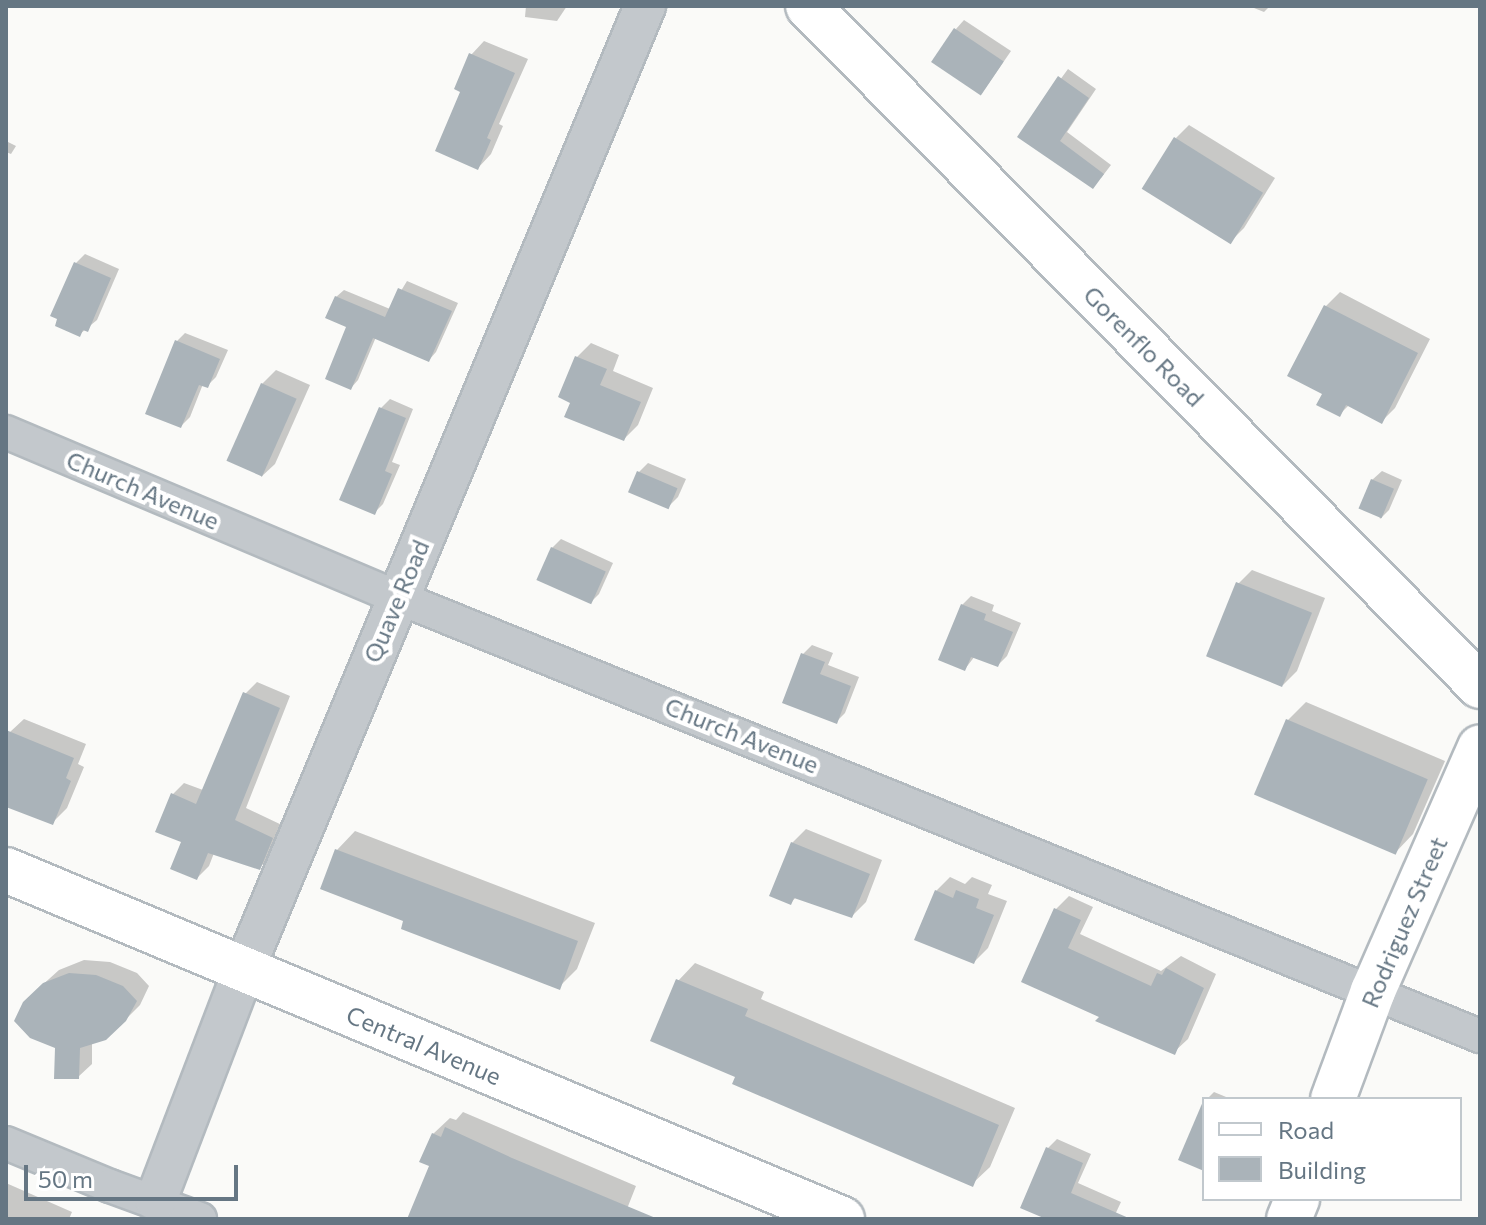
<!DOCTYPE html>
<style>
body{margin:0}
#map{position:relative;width:1486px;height:1225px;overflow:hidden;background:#fafaf8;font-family:Commissioner,sans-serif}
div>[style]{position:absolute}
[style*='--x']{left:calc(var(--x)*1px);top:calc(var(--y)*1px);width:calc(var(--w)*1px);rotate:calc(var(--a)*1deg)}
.shadow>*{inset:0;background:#0003}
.building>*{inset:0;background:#aab3b9;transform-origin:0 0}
.roads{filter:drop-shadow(2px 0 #b3babf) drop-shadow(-2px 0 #b3babf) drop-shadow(0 2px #b3babf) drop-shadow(0 -2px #b3babf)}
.minor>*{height:32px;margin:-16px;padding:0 16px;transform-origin:16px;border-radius:16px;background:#c3c8cc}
.tertiary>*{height:40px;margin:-20px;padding:0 20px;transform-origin:20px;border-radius:20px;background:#c3c8cc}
.secondary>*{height:44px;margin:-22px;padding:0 22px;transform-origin:22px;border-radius:22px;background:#fff}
span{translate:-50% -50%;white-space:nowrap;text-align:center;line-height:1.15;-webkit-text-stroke:8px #fff;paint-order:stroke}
.street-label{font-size:24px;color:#657683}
.frame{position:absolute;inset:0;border:8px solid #657683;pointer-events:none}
.legend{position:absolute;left:1202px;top:1097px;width:260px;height:104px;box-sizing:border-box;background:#fff;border:2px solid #c1c8cd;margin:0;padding:10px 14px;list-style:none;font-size:24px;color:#657683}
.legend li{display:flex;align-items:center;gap:16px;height:40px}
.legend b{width:40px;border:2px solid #c1c8cd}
.scale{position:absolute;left:24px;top:1165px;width:214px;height:36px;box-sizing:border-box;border:4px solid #657683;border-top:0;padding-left:10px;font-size:24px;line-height:28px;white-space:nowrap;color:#657683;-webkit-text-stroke:6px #fff;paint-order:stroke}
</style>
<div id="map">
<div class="shadow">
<i style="clip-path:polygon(526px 6px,567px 6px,557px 21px,525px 17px)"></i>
<i style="clip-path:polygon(1249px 6px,1270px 6px,1264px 12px)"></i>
<i style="clip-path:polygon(964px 20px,1011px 51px,982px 93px,956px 29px)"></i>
<i style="clip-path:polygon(484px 41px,528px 59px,499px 124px,503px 126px,491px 154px,478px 168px,463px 92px,471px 55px)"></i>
<i style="clip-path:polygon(1068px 69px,1096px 89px,1067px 132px,1111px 165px,1101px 178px,1019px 136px)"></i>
<i style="clip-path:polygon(1189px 125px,1275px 178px,1244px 228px,1230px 242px,1176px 138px)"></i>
<i style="clip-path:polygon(6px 141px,16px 146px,11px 154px,6px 152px)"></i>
<i style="clip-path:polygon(85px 254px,119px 269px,97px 320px,80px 334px,76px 263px)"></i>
<i style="clip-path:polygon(407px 281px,458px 303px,436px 352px,429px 360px,376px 337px,358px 380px,351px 388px,349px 326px,336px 297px,344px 290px,390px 309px)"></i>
<i style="clip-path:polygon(1340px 292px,1430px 339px,1395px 408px,1381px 422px,1349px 405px,1339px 415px,1325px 393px,1326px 306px)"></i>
<i style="clip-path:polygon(185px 333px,228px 350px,216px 377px,207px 386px,203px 384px,190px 417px,181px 426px,176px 342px)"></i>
<i style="clip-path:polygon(591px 343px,619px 355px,613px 371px,653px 388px,638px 425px,624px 439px,573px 401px,577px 357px)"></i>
<i style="clip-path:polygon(276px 370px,310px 385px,275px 464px,261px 477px,262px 384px)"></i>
<i style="clip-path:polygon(390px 399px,413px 409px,392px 462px,400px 465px,383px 504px,374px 513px,381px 408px)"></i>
<i style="clip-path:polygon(648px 463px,686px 479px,678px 497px,669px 506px,639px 472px)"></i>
<i style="clip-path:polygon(1382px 471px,1402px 480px,1389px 510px,1380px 519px,1372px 480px)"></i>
<i style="clip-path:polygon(561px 539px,613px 563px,599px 594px,590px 603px,552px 548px)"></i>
<i style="clip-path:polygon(1252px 570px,1325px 598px,1297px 671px,1283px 685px,1238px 584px)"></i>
<i style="clip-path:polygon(971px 596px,994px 605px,992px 611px,1021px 623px,1007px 656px,998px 665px,975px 656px,965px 669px,962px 605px)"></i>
<i style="clip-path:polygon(812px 645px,833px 653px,828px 665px,859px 677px,845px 713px,836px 722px,803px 654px)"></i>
<i style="clip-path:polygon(257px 682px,290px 696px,246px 808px,284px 826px,272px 855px,260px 867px,214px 853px,209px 866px,197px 878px,172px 795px,184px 783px,203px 790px,245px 694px)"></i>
<i style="clip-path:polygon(1306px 702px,1445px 761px,1413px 834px,1395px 853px,1288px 720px)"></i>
<i style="clip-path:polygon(24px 719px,86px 744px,78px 764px,84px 767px,67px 808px,53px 822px,6px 804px,6px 743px,10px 732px)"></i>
<i style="clip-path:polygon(806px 829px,882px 860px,866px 902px,852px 916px,796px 897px,791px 903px,792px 843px)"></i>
<i style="clip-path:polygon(355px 831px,595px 923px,577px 969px,559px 987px,406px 920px,323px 888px,337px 850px)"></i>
<i style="clip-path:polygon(950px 877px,965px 884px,972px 877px,992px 885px,988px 894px,1007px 901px,988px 948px,974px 962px,936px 891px)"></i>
<i style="clip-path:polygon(1069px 896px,1093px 907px,1080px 934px,1161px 971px,1181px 956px,1216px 974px,1188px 1039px,1174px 1052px,1024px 981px,1056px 909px)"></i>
<i style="clip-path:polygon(84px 960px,110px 962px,137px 973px,149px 986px,140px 1005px,125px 1020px,92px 1042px,92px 1064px,78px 1077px,57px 1047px,39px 988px,59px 970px)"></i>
<i style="clip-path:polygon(695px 963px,764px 992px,761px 999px,1015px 1108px,990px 1167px,972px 1184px,737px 1076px,678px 981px)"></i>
<i style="clip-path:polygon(1214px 1092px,1231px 1099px,1207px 1099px)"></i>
<i style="clip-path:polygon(463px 1112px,636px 1186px,623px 1219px,409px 1219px,431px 1165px,433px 1134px,450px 1118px,456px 1120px)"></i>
<i style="clip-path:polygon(1057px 1139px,1091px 1154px,1078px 1183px,1121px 1202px,1113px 1219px,1051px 1219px,1048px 1148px)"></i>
<i style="clip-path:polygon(6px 1183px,72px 1212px,69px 1219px,6px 1219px)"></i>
</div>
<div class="building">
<i style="left:954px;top:28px;width:60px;height:41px;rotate:34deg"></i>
<i style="clip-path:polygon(469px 53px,515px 73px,487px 138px,491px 140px,478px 170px,435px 151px,460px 92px,454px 89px)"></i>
<i style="clip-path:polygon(1058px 76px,1089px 98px,1060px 141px,1104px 174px,1093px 189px,1017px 137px)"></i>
<i style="left:1174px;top:137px;width:105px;height:61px;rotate:32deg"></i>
<i style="clip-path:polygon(74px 262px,111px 278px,88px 332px,83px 330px,80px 337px,55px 326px,57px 319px,50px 316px)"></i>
<i style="clip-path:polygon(398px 288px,452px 311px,429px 362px,373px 338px,351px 390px,325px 379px,346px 327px,325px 318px,335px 296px,385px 317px)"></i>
<i style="clip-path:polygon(1324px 305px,1418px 353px,1382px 424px,1346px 405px,1340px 417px,1316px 405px,1322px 394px,1287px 376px)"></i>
<i style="clip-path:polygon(175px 340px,220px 359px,208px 388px,199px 385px,181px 428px,145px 414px)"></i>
<i style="clip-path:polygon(575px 356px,607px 369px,600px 385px,641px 402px,624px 441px,564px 417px,570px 403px,558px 397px)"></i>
<i style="left:261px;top:383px;width:39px;height:85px;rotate:24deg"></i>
<i style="clip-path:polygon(379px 407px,406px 418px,385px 471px,392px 474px,375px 515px,339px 500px)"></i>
<i style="left:637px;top:471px;width:44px;height:23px;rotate:23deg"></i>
<i style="left:1371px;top:479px;width:25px;height:32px;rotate:23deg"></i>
<i style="left:551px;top:547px;width:60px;height:36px;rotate:24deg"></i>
<i style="left:1236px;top:582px;width:82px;height:80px;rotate:22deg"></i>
<i style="clip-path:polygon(961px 604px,986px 614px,984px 620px,1013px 632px,998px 667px,971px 657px,965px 671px,938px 660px)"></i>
<i style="clip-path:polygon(801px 653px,825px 662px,820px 674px,851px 686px,837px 724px,782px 703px)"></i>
<i style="clip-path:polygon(243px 692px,280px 708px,235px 820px,273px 838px,260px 870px,208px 853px,197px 880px,170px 869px,181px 842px,155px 832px,171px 793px,196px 804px)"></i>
<i style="left:1286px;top:719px;width:154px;height:82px;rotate:23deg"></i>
<i style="clip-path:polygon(6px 730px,74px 758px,66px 778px,71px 781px,53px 825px,6px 807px)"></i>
<i style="clip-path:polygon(791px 842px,870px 874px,852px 918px,794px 898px,791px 905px,769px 896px)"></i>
<i style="clip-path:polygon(335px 849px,578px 941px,560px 990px,401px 929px,403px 921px,320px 889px)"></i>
<i style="clip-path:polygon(935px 890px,953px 898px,956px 890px,979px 899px,976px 908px,994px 915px,974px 964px,914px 940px)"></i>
<i style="clip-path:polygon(1054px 908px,1081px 920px,1068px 948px,1151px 986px,1157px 973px,1162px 975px,1166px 968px,1204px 988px,1175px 1055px,1095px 1021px,1099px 1017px,1021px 982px)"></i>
<i style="clip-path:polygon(69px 973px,96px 975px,123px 986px,137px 1001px,126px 1021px,106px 1040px,80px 1048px,79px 1079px,54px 1079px,55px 1048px,30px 1038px,14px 1021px,23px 1002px,43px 983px)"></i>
<i style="clip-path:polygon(676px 979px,748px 1009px,745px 1016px,999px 1125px,973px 1187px,732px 1084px,735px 1077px,650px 1041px)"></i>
<i style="clip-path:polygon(1204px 1099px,1204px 1171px,1178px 1160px)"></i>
<i style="clip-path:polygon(445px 1127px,512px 1158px,658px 1219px,407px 1219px,429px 1166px,419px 1162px,432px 1133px,441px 1137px)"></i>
<i style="clip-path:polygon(1046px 1147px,1083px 1163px,1071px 1193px,1131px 1219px,1046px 1219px,1020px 1208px)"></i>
</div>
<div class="roads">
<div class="minor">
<i style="--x:6;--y:432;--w:424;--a:22.9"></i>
<i style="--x:397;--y:597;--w:1169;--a:22.07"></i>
<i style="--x:6;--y:1143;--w:113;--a:22.5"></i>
<i style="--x:110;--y:1186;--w:96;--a:20.1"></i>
</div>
<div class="tertiary">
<i style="--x:156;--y:1200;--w:247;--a:-69.1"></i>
<i style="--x:244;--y:969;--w:1043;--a:-67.39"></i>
</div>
<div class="secondary">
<i style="--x:808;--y:6;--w:956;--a:45.34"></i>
<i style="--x:6;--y:870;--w:906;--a:22.66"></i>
<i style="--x:1333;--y:1099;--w:115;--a:-69.7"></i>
<i style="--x:1373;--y:991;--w:266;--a:-66.3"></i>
<i style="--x:1289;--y:1219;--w:22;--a:-68"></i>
</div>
</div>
<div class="street-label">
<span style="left:1144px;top:346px;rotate:45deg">Gorenflo Road</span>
<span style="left:143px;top:490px;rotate:23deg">Church Avenue</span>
<span style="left:396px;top:601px;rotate:-67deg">Quave Road</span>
<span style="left:742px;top:735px;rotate:22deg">Church Avenue</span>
<span style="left:1404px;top:922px;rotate:-67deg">Rodriguez Street</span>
<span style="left:424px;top:1045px;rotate:23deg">Central Avenue</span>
</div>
<div class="frame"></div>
<ul class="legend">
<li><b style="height:10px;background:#fff"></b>Road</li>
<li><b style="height:22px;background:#aab3b9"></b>Building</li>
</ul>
<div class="scale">50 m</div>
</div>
